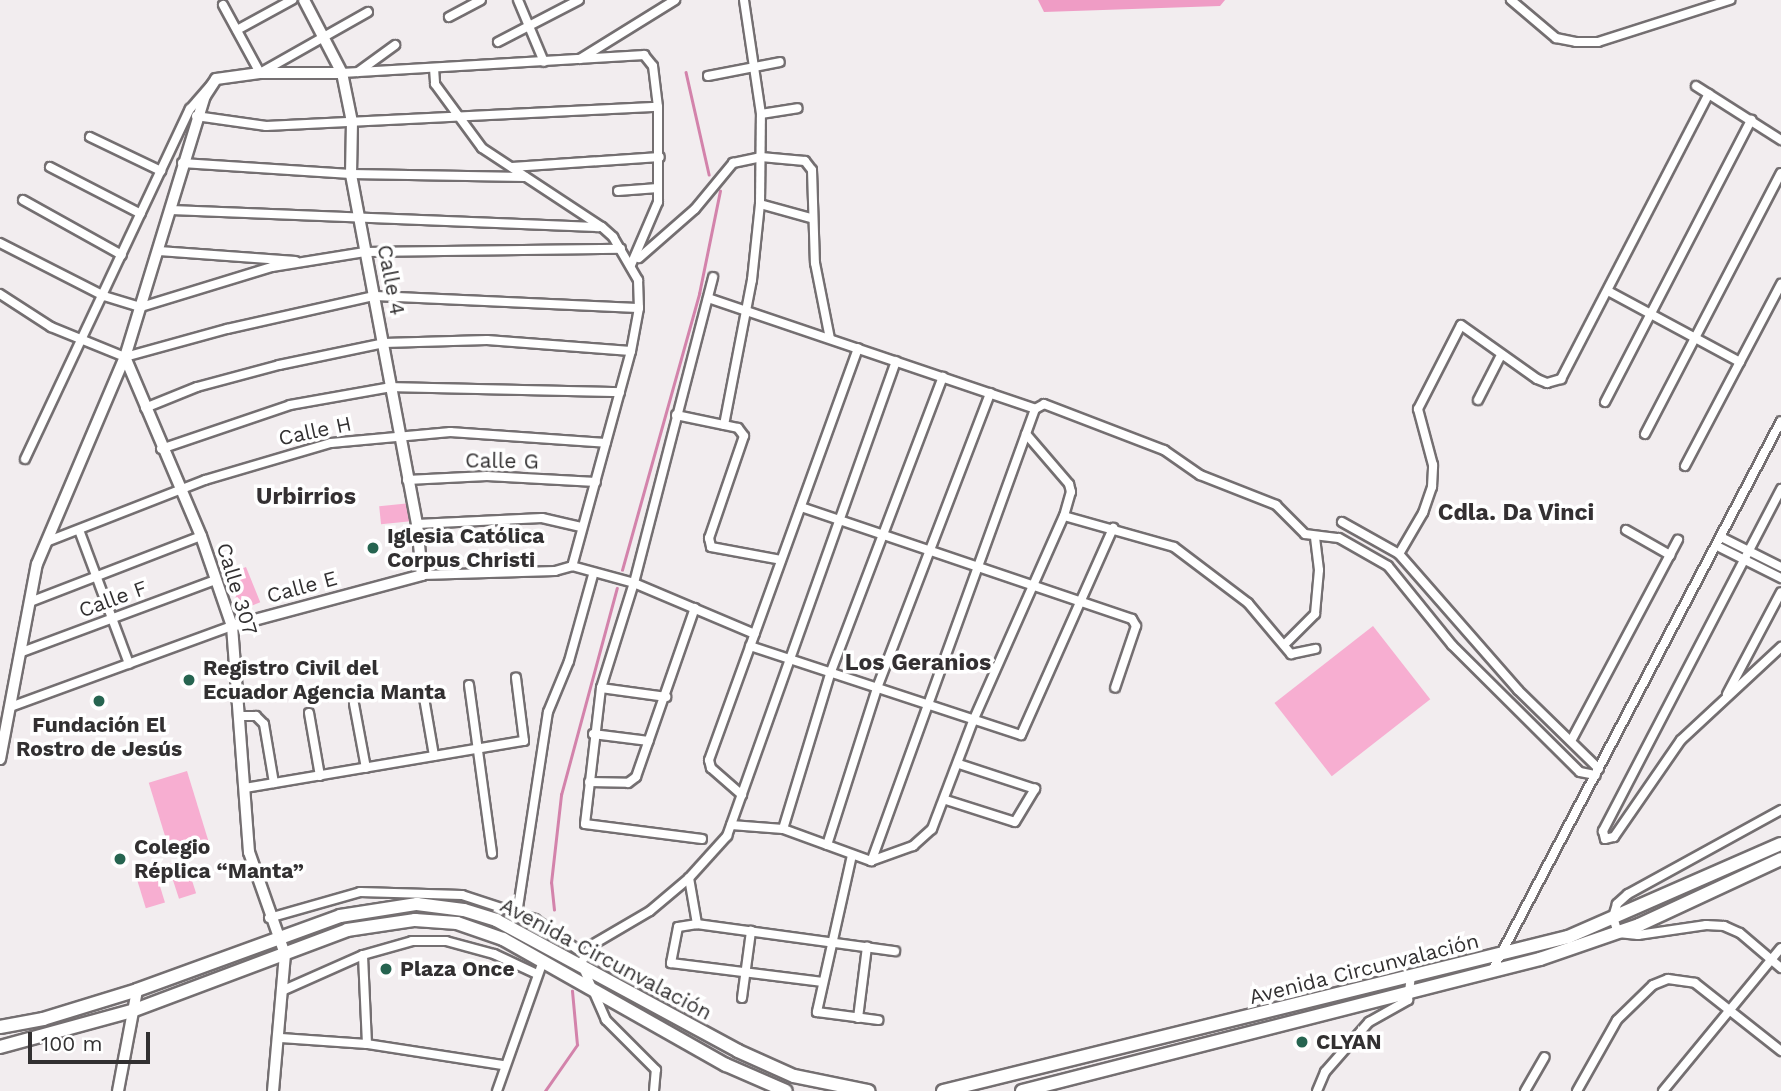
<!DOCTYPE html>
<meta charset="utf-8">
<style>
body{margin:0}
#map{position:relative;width:1781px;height:1091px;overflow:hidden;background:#f2edef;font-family:"Work Sans",sans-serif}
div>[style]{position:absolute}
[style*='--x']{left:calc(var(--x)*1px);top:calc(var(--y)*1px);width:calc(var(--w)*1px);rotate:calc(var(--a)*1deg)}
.green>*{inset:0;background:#f7aed1;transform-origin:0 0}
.forest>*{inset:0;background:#ef9cc5}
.stream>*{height:2.5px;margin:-1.25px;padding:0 1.25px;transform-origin:1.25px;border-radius:1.25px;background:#d383ab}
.roads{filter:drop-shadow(2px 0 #746f71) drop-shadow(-2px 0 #746f71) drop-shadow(0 2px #746f71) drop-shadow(0 -2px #746f71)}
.minor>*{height:8px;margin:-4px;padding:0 4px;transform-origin:4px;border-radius:4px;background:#fff}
.tertiary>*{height:10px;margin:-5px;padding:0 5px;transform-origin:5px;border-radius:5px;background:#fff}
.trunk>*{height:12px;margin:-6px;padding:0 6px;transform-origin:6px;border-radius:6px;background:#fff}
.dots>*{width:19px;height:19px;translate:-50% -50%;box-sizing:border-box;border:4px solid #fff;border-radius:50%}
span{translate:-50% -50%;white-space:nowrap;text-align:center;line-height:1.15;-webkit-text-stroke:7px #fff;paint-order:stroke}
.street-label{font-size:21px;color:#323031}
.poi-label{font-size:21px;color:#323031;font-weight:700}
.left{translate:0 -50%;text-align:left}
.neighbourhood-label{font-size:23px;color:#343032;font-weight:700}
.scale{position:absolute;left:28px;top:1032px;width:122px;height:32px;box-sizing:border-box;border:4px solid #323031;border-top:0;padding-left:9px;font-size:21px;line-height:24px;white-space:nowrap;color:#323031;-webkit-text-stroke:5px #fff;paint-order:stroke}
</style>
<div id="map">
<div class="green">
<i style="left:411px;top:503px;width:18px;height:32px;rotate:84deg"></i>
<i style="left:246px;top:567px;width:38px;height:21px;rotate:68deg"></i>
<i style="left:1373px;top:626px;width:93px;height:125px;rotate:52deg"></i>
<i style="left:187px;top:771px;width:73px;height:40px;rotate:73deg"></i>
<i style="left:185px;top:859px;width:36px;height:18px;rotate:72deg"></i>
<i style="left:155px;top:870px;width:34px;height:20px;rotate:73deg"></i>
</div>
<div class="forest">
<i style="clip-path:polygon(1038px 0,1225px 0,1220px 6px,1044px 12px)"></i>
</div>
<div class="stream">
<i style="--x:686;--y:72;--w:105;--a:77.3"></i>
<i style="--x:622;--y:570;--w:287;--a:-74.4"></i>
<i style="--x:699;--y:294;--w:105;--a:-78.5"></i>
<i style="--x:554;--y:910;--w:27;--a:-96"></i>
<i style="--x:551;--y:883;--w:89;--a:-83.5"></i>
<i style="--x:561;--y:795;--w:214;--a:-74.9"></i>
<i style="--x:545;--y:1091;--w:56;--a:-55.2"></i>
<i style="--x:577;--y:1045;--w:54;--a:-95.3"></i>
</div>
<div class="roads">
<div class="minor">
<i style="--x:518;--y:0;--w:67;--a:67.2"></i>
<i style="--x:1511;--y:0;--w:59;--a:40.2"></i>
<i style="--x:1556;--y:38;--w:20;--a:11"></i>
<i style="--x:1576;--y:42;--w:22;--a:0"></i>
<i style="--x:1598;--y:42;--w:139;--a:-17.7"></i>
<i style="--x:223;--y:5;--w:77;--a:61.4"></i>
<i style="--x:260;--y:73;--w:124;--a:-29.5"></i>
<i style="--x:449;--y:17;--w:36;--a:-28"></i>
<i style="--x:237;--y:30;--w:63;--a:-28.6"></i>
<i style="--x:498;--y:42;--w:91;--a:-27.4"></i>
<i style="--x:580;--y:59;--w:112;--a:-31.8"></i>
<i style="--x:434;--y:68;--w:16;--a:86"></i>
<i style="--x:435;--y:84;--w:79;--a:53.7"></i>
<i style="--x:482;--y:148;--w:144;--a:33.4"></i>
<i style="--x:602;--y:227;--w:15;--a:42"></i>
<i style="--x:613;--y:237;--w:50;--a:59.8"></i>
<i style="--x:638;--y:280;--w:28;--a:88"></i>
<i style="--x:639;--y:308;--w:44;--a:100.5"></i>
<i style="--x:631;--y:351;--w:223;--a:105.3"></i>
<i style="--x:358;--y:72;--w:46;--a:-36.1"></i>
<i style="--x:342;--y:73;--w:303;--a:-3.4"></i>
<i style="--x:644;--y:55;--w:14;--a:51"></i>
<i style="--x:653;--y:66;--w:41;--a:83"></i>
<i style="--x:658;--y:107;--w:95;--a:90"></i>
<i style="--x:658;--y:202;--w:69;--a:113.2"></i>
<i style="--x:708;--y:76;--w:73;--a:-11"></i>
<i style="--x:1696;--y:86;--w:101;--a:32.4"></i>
<i style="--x:761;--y:114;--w:37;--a:-9"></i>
<i style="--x:196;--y:116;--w:71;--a:8.1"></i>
<i style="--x:266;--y:126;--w:392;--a:-2.8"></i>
<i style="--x:90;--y:137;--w:79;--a:25.6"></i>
<i style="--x:182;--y:163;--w:169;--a:3.7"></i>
<i style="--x:351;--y:174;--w:174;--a:1"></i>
<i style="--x:50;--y:167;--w:102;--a:27.3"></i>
<i style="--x:512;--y:167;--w:148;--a:-3.9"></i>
<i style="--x:618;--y:191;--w:40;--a:-4.3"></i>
<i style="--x:23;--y:200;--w:113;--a:29.1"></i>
<i style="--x:760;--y:204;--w:53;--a:15.4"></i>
<i style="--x:171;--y:210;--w:428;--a:2.3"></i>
<i style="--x:0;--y:243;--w:117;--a:27"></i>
<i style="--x:104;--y:296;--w:39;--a:17"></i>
<i style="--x:141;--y:307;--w:137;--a:-17"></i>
<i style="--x:272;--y:267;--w:94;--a:-9.2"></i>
<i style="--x:365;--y:252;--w:256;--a:-0.7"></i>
<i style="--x:159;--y:251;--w:137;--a:4.2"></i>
<i style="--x:639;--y:258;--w:74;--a:-41.2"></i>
<i style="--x:695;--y:209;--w:60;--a:-50.4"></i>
<i style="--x:733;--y:163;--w:29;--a:-12"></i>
<i style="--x:761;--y:157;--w:44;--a:5.2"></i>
<i style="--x:805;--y:161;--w:11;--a:52"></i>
<i style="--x:812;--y:170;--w:93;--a:88.2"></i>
<i style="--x:815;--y:263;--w:77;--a:78.8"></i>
<i style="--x:1608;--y:291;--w:150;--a:28.3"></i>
<i style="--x:0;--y:294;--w:61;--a:32.9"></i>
<i style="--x:51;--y:327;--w:80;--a:22.1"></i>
<i style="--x:125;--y:357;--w:106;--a:-15.4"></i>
<i style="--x:227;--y:329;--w:151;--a:-12.7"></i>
<i style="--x:374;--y:296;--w:265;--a:2.6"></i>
<i style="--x:708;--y:298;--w:345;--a:18.7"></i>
<i style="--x:1035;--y:409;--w:481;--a:109.9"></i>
<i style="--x:871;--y:861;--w:94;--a:-160"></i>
<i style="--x:783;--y:829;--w:52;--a:-175.6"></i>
<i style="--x:1478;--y:400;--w:51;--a:-62.9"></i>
<i style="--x:1605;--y:402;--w:318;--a:-62.6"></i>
<i style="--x:145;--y:408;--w:56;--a:-22"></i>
<i style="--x:197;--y:387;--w:85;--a:-15"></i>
<i style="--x:279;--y:365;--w:107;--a:-11.8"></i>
<i style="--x:384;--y:343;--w:103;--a:-1.7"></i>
<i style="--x:487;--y:340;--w:144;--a:4.4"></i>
<i style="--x:1035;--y:409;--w:10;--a:-29"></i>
<i style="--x:1044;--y:404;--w:129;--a:21"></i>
<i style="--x:1164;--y:450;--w:44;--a:34.8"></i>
<i style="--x:1200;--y:475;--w:82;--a:21.5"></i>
<i style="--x:1276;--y:505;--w:41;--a:45"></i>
<i style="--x:1305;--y:534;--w:34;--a:7"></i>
<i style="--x:1339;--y:538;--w:56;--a:29.7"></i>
<i style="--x:1388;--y:566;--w:102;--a:51"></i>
<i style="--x:1452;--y:645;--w:180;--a:44.8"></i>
<i style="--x:1580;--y:772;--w:16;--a:11"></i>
<i style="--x:676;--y:415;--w:63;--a:11.8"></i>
<i style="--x:738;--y:428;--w:10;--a:53"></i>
<i style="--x:744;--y:436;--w:108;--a:108.9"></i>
<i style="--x:709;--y:538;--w:9;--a:77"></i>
<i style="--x:711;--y:547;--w:71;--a:10.5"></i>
<i style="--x:724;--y:425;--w:148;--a:-79.1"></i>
<i style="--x:752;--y:280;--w:76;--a:-84"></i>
<i style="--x:760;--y:204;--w:90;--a:-89.4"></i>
<i style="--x:761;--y:114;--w:115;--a:-98.5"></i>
<i style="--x:1645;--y:434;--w:294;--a:-62.5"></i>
<i style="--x:161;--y:449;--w:136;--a:-18.8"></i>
<i style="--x:290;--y:405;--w:103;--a:-10.1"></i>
<i style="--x:391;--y:387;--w:229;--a:1.3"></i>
<i style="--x:25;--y:459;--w:387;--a:-64.8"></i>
<i style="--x:190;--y:109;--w:37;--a:-49"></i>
<i style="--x:1685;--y:466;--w:206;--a:-62.2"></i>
<i style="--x:407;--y:480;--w:80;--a:-2.9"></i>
<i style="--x:487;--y:476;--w:109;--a:3.2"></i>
<i style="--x:1781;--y:489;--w:386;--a:117.5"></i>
<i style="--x:1603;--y:831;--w:8;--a:76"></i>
<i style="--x:1605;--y:839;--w:9;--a:-13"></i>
<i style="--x:1614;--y:837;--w:118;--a:-55.4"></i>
<i style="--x:1681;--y:740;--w:137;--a:-42.9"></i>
<i style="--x:801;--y:507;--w:349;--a:18.7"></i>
<i style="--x:1132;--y:619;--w:8;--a:60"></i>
<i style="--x:1136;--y:626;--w:65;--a:108.7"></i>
<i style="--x:1064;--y:516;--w:114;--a:15.7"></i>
<i style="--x:1174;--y:547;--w:93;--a:37.1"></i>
<i style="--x:1248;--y:603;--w:67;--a:49.9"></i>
<i style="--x:1291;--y:654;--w:25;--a:-12"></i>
<i style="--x:1342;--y:522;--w:65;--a:29.3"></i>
<i style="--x:1399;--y:554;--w:181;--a:48.8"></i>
<i style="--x:1518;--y:690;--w:113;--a:44.3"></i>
<i style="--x:417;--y:524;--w:125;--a:-2.7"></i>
<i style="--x:542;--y:518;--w:40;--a:13"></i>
<i style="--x:79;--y:530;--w:143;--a:69.5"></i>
<i style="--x:1626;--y:530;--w:51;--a:29.6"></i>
<i style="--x:1721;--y:537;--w:67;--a:26.6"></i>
<i style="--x:46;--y:542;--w:171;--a:-21.3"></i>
<i style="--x:205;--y:480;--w:131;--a:-16.4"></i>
<i style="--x:331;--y:443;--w:120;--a:-5.3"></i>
<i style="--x:450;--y:432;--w:156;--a:4"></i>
<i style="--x:1717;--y:546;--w:72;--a:26.6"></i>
<i style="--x:1399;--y:554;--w:48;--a:-59.7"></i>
<i style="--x:1423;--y:513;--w:28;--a:-71"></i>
<i style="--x:1432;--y:487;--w:22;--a:-87"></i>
<i style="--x:1433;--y:465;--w:58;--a:-105"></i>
<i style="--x:1418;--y:409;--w:94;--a:-62.9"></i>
<i style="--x:1461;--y:325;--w:93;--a:35.4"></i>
<i style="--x:1537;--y:379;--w:11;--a:22"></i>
<i style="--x:1547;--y:383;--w:15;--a:-16"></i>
<i style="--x:1561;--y:379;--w:321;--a:-62.6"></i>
<i style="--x:572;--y:566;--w:64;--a:15.3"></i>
<i style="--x:634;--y:583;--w:131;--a:22.9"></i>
<i style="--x:422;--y:575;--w:133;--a:-1.7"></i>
<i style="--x:555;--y:571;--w:18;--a:-16"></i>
<i style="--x:30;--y:602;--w:183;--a:-21.1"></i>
<i style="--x:1284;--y:645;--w:44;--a:-45"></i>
<i style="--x:1315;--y:614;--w:44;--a:-84.8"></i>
<i style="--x:1319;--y:570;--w:33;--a:-97"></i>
<i style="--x:750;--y:646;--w:285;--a:18.2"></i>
<i style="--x:1021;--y:735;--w:227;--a:-66"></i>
<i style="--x:22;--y:652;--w:207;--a:-20.4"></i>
<i style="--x:469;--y:685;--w:170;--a:82.2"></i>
<i style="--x:601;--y:688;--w:66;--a:7.9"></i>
<i style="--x:423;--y:692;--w:65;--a:80.2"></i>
<i style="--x:1727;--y:694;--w:115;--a:-62.1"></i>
<i style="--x:354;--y:704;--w:65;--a:79.4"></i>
<i style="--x:13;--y:706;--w:233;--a:-20.1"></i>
<i style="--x:309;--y:713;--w:64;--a:80.1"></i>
<i style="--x:242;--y:716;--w:14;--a:0"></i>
<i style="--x:256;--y:716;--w:11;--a:45"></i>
<i style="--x:264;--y:724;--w:60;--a:80.4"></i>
<i style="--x:593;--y:734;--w:56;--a:7.1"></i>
<i style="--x:1571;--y:741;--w:228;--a:-62"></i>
<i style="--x:589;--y:782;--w:39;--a:1"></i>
<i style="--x:628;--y:783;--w:10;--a:-37"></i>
<i style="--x:636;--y:777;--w:179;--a:-70.8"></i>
<i style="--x:245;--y:788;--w:283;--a:-9.6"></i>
<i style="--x:524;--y:741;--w:64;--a:-97.2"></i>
<i style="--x:742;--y:795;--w:41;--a:-138.9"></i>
<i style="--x:711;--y:768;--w:8;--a:-104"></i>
<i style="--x:709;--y:760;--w:438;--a:-70.1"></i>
<i style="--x:946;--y:800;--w:72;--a:17.7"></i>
<i style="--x:1015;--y:822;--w:39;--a:-59"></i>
<i style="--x:1035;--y:789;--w:80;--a:-161.8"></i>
<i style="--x:1781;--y:810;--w:175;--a:151.2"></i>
<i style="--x:1628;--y:894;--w:15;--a:138"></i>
<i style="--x:1617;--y:904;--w:14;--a:107"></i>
<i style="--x:1613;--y:917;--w:17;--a:73"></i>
<i style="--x:1618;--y:933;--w:20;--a:6"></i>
<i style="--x:1638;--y:935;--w:69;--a:-8.4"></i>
<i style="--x:1706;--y:925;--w:18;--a:3"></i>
<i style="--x:1724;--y:926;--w:17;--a:24"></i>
<i style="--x:1740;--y:933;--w:54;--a:40.5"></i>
<i style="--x:783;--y:829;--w:162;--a:-73.1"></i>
<i style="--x:830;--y:674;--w:318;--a:-69.2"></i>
<i style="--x:702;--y:839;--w:118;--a:-172.7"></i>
<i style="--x:585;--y:824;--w:137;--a:-83.3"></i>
<i style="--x:601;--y:688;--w:110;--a:-72.6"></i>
<i style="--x:634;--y:583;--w:316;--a:-75.5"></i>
<i style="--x:827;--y:845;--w:165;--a:-72.3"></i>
<i style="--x:877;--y:688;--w:316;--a:-69"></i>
<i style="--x:852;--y:855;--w:161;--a:102.6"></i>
<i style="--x:817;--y:1012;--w:62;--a:7.5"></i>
<i style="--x:871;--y:861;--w:45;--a:-19.7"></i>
<i style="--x:913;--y:846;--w:25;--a:-42"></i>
<i style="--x:932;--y:829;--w:116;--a:-69.2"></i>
<i style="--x:973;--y:721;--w:224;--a:-66.1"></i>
<i style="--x:1064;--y:516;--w:25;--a:-74"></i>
<i style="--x:1071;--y:492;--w:8;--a:-104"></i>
<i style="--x:1069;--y:484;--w:66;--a:-130.7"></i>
<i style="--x:689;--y:878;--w:47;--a:80.1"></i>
<i style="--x:697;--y:924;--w:200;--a:7.8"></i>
<i style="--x:517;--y:914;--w:204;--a:-81.3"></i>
<i style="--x:548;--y:712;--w:55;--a:-67.6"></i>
<i style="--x:569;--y:661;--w:89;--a:-74.4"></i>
<i style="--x:269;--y:918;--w:95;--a:-15.9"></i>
<i style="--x:360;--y:892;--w:102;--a:1.7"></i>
<i style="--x:462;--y:895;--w:77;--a:18.2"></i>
<i style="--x:535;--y:919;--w:62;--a:35.8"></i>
<i style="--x:697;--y:924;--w:19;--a:171"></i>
<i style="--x:678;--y:927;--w:37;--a:101"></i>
<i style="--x:671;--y:963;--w:153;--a:7.1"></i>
<i style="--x:1492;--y:971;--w:621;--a:-62.28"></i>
<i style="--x:284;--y:990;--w:86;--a:-23.9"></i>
<i style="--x:363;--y:955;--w:51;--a:-15.9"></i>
<i style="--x:412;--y:941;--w:34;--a:0"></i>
<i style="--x:446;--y:941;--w:50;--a:15.2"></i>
<i style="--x:494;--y:954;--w:47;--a:24.9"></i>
<i style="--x:742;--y:998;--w:68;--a:-82.3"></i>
<i style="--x:858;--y:1018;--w:72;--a:-82.8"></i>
<i style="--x:281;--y:1038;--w:86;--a:4"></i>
<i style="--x:367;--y:1044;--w:89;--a:-92.6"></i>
<i style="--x:367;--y:1044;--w:138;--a:8.8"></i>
<i style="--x:497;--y:1091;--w:138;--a:-70.5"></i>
<i style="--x:654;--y:1091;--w:21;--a:-85"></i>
<i style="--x:656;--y:1070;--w:71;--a:-135"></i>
<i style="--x:606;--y:1020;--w:62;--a:-113.7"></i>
<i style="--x:581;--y:963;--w:21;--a:-59"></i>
<i style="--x:592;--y:945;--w:67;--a:-30.4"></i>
<i style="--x:650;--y:911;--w:51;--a:-40.2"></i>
<i style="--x:689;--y:878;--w:57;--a:-47.9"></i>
<i style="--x:727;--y:836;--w:504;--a:-70.41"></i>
<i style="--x:1317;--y:1091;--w:21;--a:-67"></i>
<i style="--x:1325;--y:1072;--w:67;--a:-48.7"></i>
<i style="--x:1369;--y:1022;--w:45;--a:-29.4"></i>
<i style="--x:1408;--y:1000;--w:24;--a:-83"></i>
<i style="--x:1525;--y:1091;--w:39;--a:-60"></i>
<i style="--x:1577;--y:1091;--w:81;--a:-60.6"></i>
<i style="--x:1617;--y:1020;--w:50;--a:-44.2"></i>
<i style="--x:1653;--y:985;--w:16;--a:-22"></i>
<i style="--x:1668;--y:979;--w:27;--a:8"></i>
<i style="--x:1695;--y:983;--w:110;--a:38.3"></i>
<i style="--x:1663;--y:1091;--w:185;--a:-50.5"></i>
</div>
<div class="tertiary">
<i style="--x:125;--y:357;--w:194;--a:67"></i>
<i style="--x:201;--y:536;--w:95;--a:71"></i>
<i style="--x:232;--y:626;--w:227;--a:85.7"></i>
<i style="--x:249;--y:852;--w:108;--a:70.6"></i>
<i style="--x:285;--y:954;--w:138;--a:95"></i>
<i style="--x:232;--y:626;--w:197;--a:-15"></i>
<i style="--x:422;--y:575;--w:51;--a:-95.6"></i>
<i style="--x:417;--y:524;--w:356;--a:-100.7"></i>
<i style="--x:351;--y:174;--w:52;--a:-88.9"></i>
<i style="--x:352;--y:122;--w:50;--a:-101.5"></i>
<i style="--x:342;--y:73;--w:82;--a:-117.5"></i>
<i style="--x:0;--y:759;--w:198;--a:-79.3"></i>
<i style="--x:37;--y:564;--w:225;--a:-67"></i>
<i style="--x:125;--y:357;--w:273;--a:-73"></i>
<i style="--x:205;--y:96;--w:20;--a:-57"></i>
<i style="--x:216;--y:79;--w:44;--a:-7.8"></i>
<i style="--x:260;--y:73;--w:82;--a:0"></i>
<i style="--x:118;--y:1091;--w:103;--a:-79.3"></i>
</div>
<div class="trunk">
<i style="--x:0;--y:1027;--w:44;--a:-10.5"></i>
<i style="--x:43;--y:1019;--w:98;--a:-17.1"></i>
<i style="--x:137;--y:990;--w:216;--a:-20"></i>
<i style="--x:340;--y:916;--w:78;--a:-8.9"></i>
<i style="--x:417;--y:904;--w:47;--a:7.3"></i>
<i style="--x:464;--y:910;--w:34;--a:17"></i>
<i style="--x:496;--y:920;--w:275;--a:28.4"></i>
<i style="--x:738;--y:1051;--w:61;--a:24.1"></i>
<i style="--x:794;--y:1076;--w:76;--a:11.5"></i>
<i style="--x:0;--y:1047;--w:137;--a:-15.3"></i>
<i style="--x:132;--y:1011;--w:230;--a:-20.6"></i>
<i style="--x:347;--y:930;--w:69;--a:-8.4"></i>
<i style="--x:415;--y:920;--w:42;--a:4.1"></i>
<i style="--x:457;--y:923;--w:49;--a:19.2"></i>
<i style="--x:503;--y:939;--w:256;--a:29.5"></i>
<i style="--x:726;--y:1065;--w:65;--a:23.4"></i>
<i style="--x:943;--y:1091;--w:644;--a:-13.84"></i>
<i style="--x:1568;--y:937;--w:232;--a:-23.6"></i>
<i style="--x:1022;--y:1091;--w:535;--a:-14.3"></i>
<i style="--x:1540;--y:959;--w:105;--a:-19"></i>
<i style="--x:1639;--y:925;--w:157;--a:-24.9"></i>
</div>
</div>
<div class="dots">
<i style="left:373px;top:548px;background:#266450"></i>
<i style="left:189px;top:680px;background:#266450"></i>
<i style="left:99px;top:701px;background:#266450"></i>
<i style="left:120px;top:859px;background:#266450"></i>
<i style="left:386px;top:969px;background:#266450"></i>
<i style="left:1302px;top:1042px;background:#266450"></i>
</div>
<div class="street-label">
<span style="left:391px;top:280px;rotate:79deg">Calle 4</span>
<span style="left:315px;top:431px;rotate:-12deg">Calle H</span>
<span style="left:502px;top:461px;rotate:1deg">Calle G</span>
<span style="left:302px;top:587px;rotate:-15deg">Calle E</span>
<span style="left:237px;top:589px;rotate:73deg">Calle 307</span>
<span style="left:113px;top:599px;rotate:-20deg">Calle F</span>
<span style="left:606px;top:959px;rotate:28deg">Avenida Circunvalación</span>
<span style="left:1364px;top:969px;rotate:-14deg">Avenida Circunvalación</span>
</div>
<div class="poi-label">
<span class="left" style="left:387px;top:548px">Iglesia Católica<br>Corpus Christi</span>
<span class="left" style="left:203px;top:680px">Registro Civil del<br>Ecuador Agencia Manta</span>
<span style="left:99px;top:737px">Fundación El<br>Rostro de Jesús</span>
<span class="left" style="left:134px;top:859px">Colegio<br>Réplica “Manta”</span>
<span class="left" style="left:400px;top:969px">Plaza Once</span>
<span class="left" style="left:1316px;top:1042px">CLYAN</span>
</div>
<div class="neighbourhood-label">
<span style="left:306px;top:497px">Urbirrios</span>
<span style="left:1516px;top:513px">Cdla. Da Vinci</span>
<span style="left:918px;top:663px">Los Geranios</span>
</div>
<div class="scale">100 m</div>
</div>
